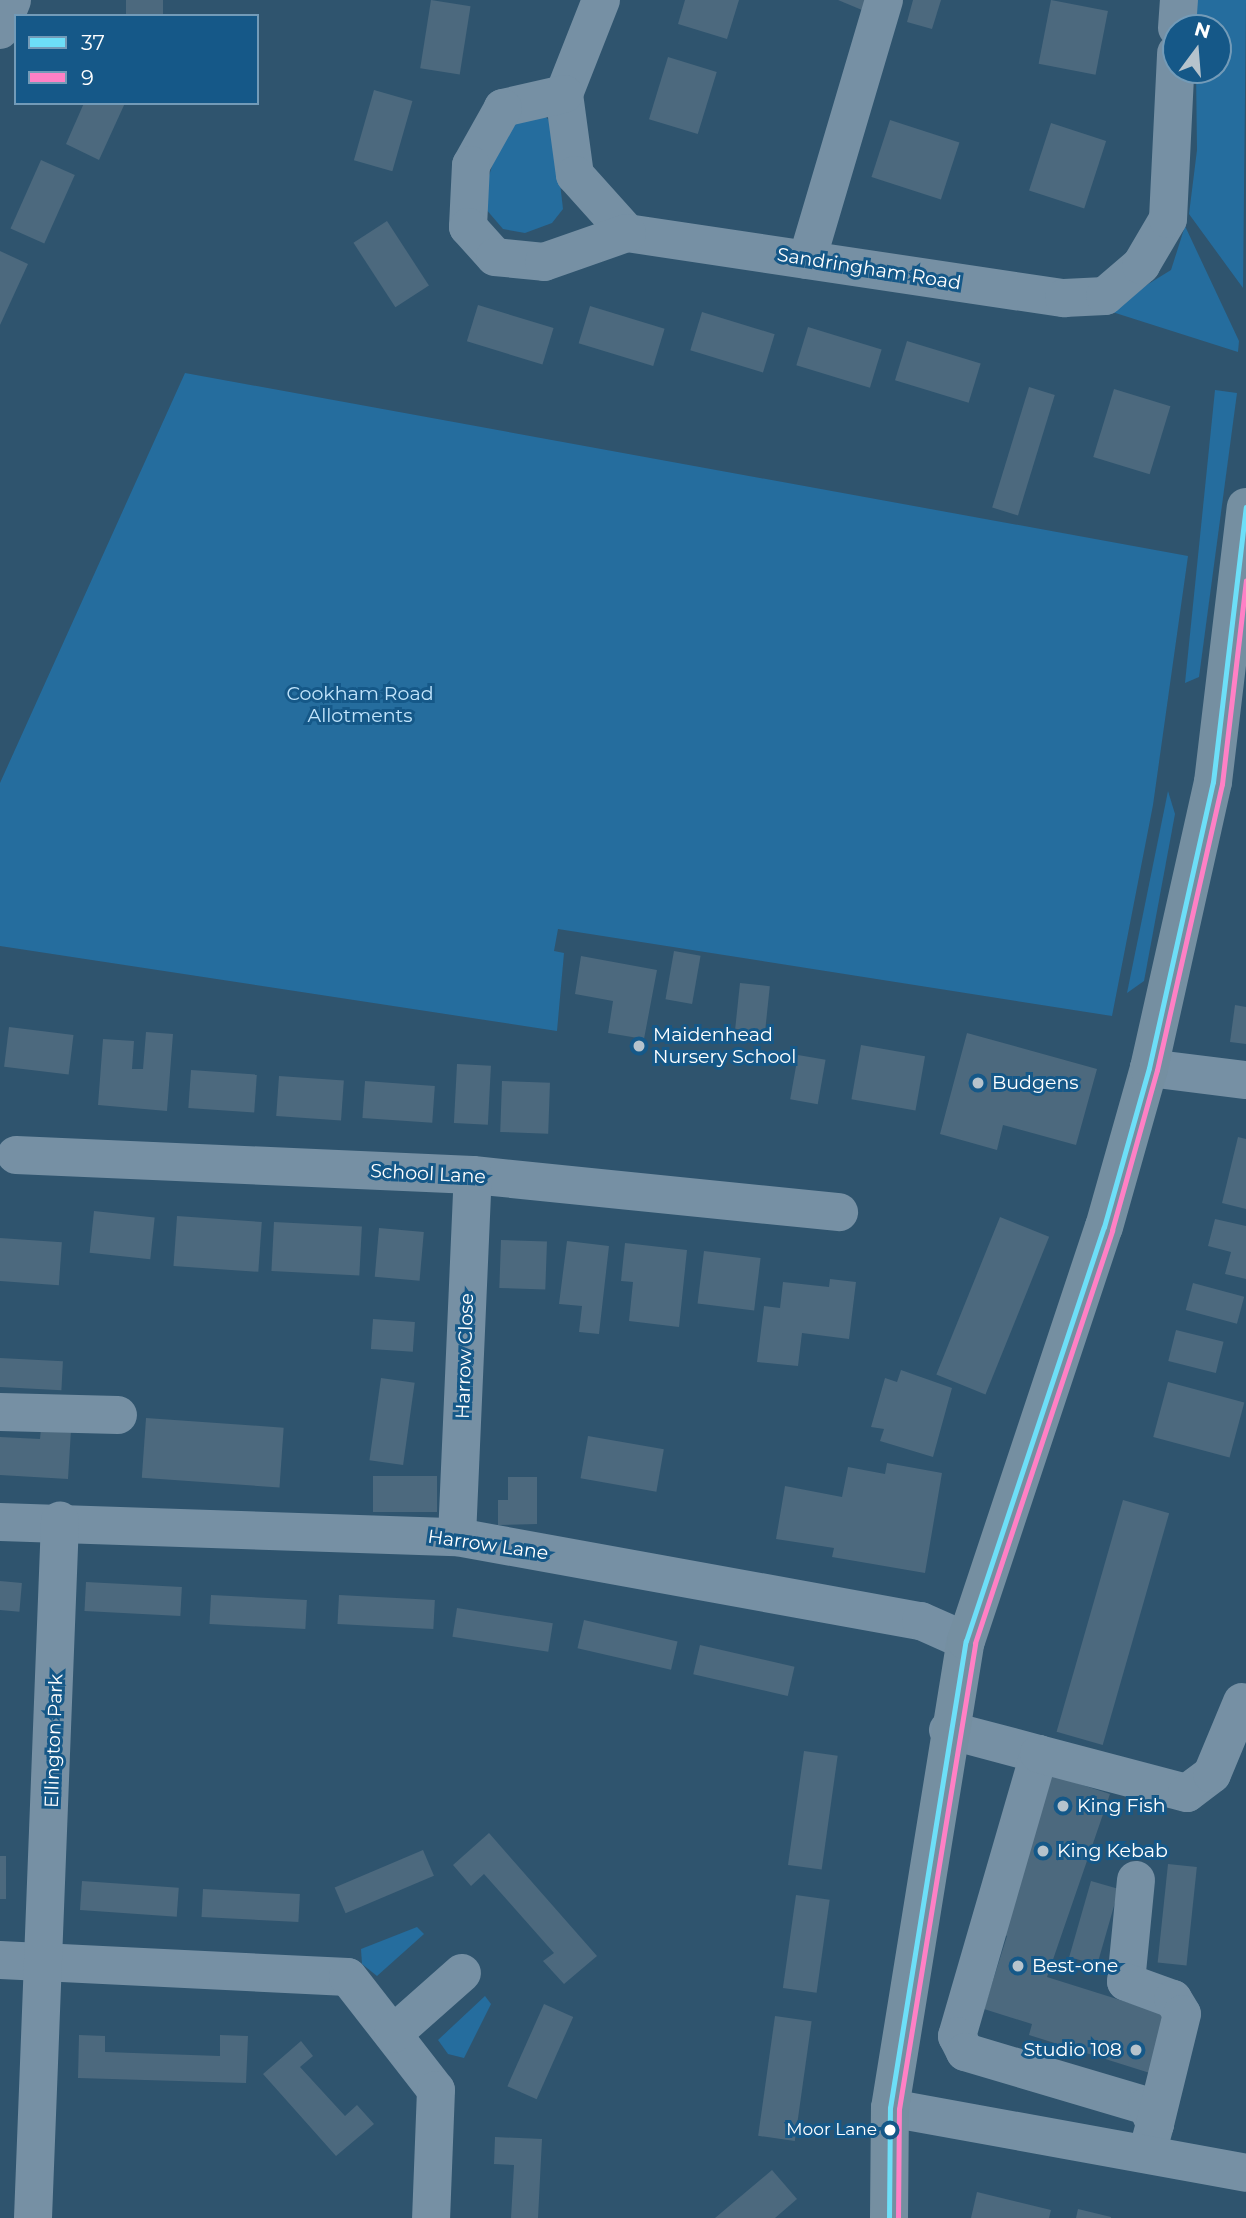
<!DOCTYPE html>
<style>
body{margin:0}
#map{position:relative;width:1246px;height:2218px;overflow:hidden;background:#2f546e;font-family:Montserrat,sans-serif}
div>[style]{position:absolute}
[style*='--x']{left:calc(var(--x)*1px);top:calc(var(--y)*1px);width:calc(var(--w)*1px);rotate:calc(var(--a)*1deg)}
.green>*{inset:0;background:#256d9e}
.building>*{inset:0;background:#4c697e;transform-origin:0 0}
.minor>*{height:38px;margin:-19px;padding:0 19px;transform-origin:19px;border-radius:19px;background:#7690a4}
.major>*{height:38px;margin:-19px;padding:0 19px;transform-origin:19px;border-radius:19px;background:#758fa1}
.bus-1>*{height:5px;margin:-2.5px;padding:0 2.5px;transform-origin:2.5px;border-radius:2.5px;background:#6ddff8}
.bus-2>*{height:5px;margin:-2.5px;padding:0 2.5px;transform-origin:2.5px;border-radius:2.5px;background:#ff80c5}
.dots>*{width:19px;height:19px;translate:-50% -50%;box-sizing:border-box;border:4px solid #155888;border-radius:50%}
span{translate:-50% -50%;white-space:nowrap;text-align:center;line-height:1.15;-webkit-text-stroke:6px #155888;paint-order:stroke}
.bus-label{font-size:17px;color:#fff}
.right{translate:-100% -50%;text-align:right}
.street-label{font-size:19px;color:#fff}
.park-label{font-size:19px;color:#c1e4fb}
.poi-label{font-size:19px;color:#fff}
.left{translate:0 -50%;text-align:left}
.legend{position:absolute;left:14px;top:14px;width:245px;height:91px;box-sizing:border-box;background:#155888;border:2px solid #739bb8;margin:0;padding:9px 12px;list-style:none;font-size:21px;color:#fff}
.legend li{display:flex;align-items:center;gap:14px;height:35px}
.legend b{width:35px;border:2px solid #739bb8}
.north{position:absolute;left:1162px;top:14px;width:70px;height:70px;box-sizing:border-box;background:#155888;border:2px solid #739bb8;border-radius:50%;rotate:16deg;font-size:19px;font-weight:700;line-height:28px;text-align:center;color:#fff}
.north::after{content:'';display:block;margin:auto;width:24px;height:32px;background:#b6c3cc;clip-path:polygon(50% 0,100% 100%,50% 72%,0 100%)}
</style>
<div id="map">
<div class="green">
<i style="clip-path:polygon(1195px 0,1246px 0,1243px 288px,1189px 214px,1197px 150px,1196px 70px,1218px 70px,1218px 28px,1195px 28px)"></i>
<i style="clip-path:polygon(538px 111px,553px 123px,563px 209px,552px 223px,525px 233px,503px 229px,485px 208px,488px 179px,505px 125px)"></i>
<i style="clip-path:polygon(1185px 226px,1239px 341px,1238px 352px,1106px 310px,1171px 270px)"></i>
<i style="clip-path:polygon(185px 373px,1188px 556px,1153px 805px,1112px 1016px,558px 929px,554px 951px,564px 953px,557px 1031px,0 946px,0 783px)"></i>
<i style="clip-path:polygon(1215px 390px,1237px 393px,1199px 677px,1185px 683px)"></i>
<i style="clip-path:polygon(1168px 791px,1175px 814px,1144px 981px,1127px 993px)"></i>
<i style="clip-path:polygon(417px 1927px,424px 1934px,377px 1976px,362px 1964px,361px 1949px)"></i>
<i style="clip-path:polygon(485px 1996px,491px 2004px,464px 2058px,448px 2054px,438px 2040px)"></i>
</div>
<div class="building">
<i style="left:126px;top:0;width:37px;height:16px"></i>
<i style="left:431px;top:0;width:40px;height:69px;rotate:9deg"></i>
<i style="clip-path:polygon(685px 0,739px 0,727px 39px,678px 24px)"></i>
<i style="clip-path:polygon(838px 0,866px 0,862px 10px)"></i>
<i style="clip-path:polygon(913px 0,941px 0,932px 29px,907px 22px)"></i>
<i style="left:1051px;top:0;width:58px;height:65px;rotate:11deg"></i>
<i style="left:668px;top:57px;width:51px;height:65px;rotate:17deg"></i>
<i style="left:374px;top:90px;width:40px;height:73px;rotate:16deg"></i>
<i style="clip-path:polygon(84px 103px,125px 103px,99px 160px,66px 144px)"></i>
<i style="left:890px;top:120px;width:73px;height:60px;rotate:18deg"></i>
<i style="left:1051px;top:123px;width:58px;height:71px;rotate:18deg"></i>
<i style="left:41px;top:160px;width:37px;height:75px;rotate:24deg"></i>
<i style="left:387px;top:221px;width:77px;height:40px;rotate:57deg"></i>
<i style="clip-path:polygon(0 251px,28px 264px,0 325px)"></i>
<i style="left:478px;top:305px;width:79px;height:38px;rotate:17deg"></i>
<i style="left:590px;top:306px;width:78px;height:39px;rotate:17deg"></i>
<i style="left:702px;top:312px;width:76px;height:40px;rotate:17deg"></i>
<i style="left:808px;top:327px;width:77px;height:40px;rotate:17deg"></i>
<i style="left:907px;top:341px;width:77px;height:41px;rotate:17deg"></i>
<i style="left:1029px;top:387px;width:27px;height:126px;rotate:17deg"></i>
<i style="left:1114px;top:389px;width:59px;height:71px;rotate:17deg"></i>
<i style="left:674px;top:951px;width:27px;height:49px;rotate:10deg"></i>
<i style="clip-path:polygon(581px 956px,657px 970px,644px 1039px,608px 1033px,613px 1001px,575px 994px)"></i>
<i style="left:740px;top:983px;width:30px;height:46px;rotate:6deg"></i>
<i style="clip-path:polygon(1235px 1005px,1246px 1007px,1246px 1044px,1230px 1042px)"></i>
<i style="left:9px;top:1027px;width:65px;height:40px;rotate:7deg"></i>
<i style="clip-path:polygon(146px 1032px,173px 1034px,167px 1111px,98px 1105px,103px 1039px,134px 1041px,132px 1069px,143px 1069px)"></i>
<i style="clip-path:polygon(967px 1033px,1097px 1069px,1076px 1145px,1003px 1125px,997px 1150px,940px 1134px)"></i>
<i style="left:861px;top:1045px;width:65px;height:55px;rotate:10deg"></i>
<i style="left:798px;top:1055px;width:28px;height:45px;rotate:10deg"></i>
<i style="left:457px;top:1064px;width:34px;height:59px;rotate:3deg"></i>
<i style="left:191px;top:1070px;width:66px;height:38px;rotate:4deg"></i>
<i style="left:279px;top:1076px;width:65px;height:40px;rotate:4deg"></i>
<i style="left:365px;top:1081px;width:70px;height:37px;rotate:4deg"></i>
<i style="left:502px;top:1081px;width:48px;height:51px;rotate:2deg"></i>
<i style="clip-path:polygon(1238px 1137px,1246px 1139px,1246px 1209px,1222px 1203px)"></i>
<i style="left:94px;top:1211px;width:61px;height:42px;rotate:6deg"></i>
<i style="left:177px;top:1216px;width:85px;height:50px;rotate:4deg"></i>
<i style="left:1000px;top:1217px;width:53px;height:170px;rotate:22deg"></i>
<i style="clip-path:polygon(1215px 1219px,1246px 1226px,1246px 1279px,1225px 1274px,1231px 1252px,1208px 1246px)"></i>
<i style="left:274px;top:1222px;width:88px;height:49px;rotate:3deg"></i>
<i style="left:379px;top:1228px;width:45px;height:49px;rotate:5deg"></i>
<i style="left:0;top:1238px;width:62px;height:43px;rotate:4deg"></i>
<i style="left:501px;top:1240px;width:46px;height:48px;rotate:2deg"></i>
<i style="clip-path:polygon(567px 1241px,609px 1246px,599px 1334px,579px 1332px,582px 1306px,559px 1304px)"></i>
<i style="clip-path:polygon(625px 1243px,687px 1250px,679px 1327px,629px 1321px,633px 1282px,621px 1281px)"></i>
<i style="left:704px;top:1251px;width:57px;height:53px;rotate:7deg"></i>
<i style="clip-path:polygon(830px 1279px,856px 1282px,849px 1339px,802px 1333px,798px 1366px,757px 1362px,764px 1306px,780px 1308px,783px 1282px,829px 1287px)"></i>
<i style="left:1193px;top:1283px;width:53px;height:28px;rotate:15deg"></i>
<i style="left:373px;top:1319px;width:42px;height:30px;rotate:4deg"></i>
<i style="left:1176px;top:1330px;width:49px;height:32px;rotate:14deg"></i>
<i style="left:0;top:1358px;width:63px;height:29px;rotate:3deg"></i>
<i style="clip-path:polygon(901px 1370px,952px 1388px,933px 1457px,880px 1441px,884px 1429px,871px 1427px,885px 1378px,897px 1382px)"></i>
<i style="left:381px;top:1378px;width:34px;height:83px;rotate:8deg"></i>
<i style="left:1168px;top:1382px;width:79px;height:57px;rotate:15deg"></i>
<i style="left:146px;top:1418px;width:138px;height:60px;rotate:4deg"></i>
<i style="clip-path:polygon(41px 1428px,71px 1430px,68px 1479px,0 1475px,0 1437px,40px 1439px)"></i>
<i style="left:588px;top:1436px;width:77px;height:43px;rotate:10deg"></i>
<i style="clip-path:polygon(887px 1463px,942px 1473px,925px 1573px,832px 1557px,834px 1548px,776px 1539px,785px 1486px,842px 1497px,848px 1467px,885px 1474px)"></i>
<i style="left:373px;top:1476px;width:64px;height:36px"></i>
<i style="clip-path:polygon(508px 1477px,537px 1477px,537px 1524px,498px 1525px,498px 1500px,508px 1500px)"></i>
<i style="left:1123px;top:1500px;width:48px;height:241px;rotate:16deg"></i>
<i style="left:0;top:1581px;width:22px;height:29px;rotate:5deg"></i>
<i style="left:86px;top:1582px;width:96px;height:29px;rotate:3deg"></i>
<i style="left:211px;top:1595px;width:96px;height:29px;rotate:3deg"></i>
<i style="left:339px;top:1595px;width:96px;height:29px;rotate:3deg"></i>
<i style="left:457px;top:1608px;width:97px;height:29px;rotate:9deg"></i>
<i style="left:584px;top:1620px;width:96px;height:29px;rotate:13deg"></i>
<i style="left:700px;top:1645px;width:97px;height:30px;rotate:13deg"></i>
<i style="left:804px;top:1751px;width:34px;height:115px;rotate:8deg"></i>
<i style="clip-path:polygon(1049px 1774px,1110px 1794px,1047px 1977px,1171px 2016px,1153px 2074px,1029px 2035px,1032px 2024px,984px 2009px,1007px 1936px,1000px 1933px)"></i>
<i style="clip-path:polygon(489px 1833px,597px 1956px,564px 1984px,543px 1961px,554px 1953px,484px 1874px,471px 1886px,453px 1865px)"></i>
<i style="left:423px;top:1850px;width:28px;height:96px;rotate:67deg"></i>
<i style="left:0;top:1856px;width:6px;height:43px"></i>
<i style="left:1168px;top:1864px;width:29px;height:99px;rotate:6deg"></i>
<i style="left:82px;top:1881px;width:97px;height:29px;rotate:4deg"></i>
<i style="left:1091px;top:1881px;width:29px;height:79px;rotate:16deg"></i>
<i style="left:203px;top:1889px;width:97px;height:28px;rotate:3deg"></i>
<i style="left:796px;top:1895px;width:34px;height:94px;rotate:8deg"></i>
<i style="left:544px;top:2004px;width:32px;height:90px;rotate:24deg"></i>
<i style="left:775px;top:2016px;width:37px;height:121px;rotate:8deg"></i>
<i style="clip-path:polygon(79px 2035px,105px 2036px,105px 2052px,220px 2056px,220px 2035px,248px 2036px,246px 2083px,78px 2078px)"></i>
<i style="clip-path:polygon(301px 2041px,313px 2056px,300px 2067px,345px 2116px,357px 2105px,374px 2124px,336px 2156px,263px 2074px)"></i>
<i style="clip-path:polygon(495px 2137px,542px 2139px,538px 2218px,511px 2218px,514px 2165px,494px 2164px)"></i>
<i style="clip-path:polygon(772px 2170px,797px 2199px,775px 2218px,715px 2218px)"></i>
<i style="clip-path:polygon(977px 2192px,1051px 2210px,1049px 2218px,971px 2218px)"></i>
<i style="clip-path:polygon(1078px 2209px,1111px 2217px,1111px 2218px,1076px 2218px)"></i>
</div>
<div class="minor">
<i style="--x:601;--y:0;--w:101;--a:111.5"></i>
<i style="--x:564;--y:94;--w:82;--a:82.3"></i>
<i style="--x:575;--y:175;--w:78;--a:48.1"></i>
<i style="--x:627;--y:233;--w:442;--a:8.5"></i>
<i style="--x:1064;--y:298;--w:41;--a:-2.8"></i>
<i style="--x:1105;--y:296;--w:48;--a:-40.7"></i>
<i style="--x:1141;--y:265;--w:53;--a:-59.6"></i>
<i style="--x:1168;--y:219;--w:166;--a:-87.2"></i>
<i style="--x:1177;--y:28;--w:28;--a:-86"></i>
<i style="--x:0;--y:30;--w:32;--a:-68"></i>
<i style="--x:564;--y:94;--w:63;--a:167.1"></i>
<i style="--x:503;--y:108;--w:65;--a:119.3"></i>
<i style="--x:471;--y:165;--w:62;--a:92.8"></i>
<i style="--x:468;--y:227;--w:40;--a:48"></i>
<i style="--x:495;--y:257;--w:49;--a:5.8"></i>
<i style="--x:544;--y:262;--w:88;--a:-19.3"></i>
<i style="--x:807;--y:260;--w:271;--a:-73.5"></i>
<i style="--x:1149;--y:1068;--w:98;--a:7.1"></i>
<i style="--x:16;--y:1155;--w:457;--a:2.5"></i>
<i style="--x:473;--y:1175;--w:368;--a:5.8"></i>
<i style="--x:0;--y:1412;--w:118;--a:1.5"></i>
<i style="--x:0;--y:1522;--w:457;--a:1.9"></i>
<i style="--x:457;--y:1537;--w:472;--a:10.3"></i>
<i style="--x:921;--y:1621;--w:49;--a:24"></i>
<i style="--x:457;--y:1537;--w:362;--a:-87.5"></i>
<i style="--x:948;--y:1730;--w:94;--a:14.8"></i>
<i style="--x:1039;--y:1754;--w:294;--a:106.2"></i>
<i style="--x:957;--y:2036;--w:18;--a:63"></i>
<i style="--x:965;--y:2052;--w:190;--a:16.5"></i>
<i style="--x:1147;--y:2106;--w:20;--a:66"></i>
<i style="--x:1155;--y:2124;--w:31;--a:105"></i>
<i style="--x:1039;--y:1754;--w:153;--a:14.8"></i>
<i style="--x:1187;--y:1793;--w:31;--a:-37"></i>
<i style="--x:1212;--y:1774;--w:78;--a:-67.4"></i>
<i style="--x:1136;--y:1880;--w:102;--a:95.6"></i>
<i style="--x:1126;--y:1982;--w:50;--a:19.9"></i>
<i style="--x:1173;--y:1999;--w:17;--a:59"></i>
<i style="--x:1182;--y:2014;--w:113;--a:103.8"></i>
<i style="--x:0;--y:1960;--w:348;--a:2.8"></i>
<i style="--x:348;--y:1977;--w:143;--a:52.1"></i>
<i style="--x:436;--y:2090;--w:128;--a:92.2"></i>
<i style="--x:393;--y:2034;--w:92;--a:-41.5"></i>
<i style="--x:890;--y:2108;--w:362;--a:10.3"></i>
<i style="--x:33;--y:2218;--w:698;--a:-87.78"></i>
</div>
<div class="major">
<i style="--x:889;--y:2218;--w:110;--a:-89.5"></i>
<i style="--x:890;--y:2108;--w:473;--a:-80.8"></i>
<i style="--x:966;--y:1641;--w:436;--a:-71.6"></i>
<i style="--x:1104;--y:1227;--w:165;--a:-74.2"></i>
<i style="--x:1149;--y:1068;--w:293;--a:-77.4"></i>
<i style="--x:1213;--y:782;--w:277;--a:-83.2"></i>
</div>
<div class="bus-1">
<i style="--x:889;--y:2218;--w:110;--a:-89.5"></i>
<i style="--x:890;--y:2108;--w:473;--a:-80.8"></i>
<i style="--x:966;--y:1641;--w:436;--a:-71.6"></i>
<i style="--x:1104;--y:1227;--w:165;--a:-74.2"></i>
<i style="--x:1149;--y:1068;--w:293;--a:-77.4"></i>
<i style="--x:1213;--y:782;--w:277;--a:-83.2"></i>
</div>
<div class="bus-2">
<i style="--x:898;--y:2218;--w:109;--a:-89.5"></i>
<i style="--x:899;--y:2109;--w:472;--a:-80.7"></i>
<i style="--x:975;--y:1643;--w:435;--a:-71.6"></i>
<i style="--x:1112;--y:1230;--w:166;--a:-74.3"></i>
<i style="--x:1157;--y:1070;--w:293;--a:-77.2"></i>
<i style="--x:1222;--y:784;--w:205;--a:-83.3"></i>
</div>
<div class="dots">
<i style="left:639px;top:1046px;background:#b6c3cc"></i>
<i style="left:978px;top:1083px;background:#b6c3cc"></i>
<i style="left:1063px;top:1806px;background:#b6c3cc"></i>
<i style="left:1043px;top:1851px;background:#b6c3cc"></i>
<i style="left:1018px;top:1966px;background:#b6c3cc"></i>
<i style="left:1136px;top:2050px;background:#b6c3cc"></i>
<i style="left:890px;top:2130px;background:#fff"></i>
</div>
<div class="bus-label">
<span class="right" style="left:877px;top:2130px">Moor Lane</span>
</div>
<div class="street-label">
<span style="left:869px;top:269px;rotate:9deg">Sandringham Road</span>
<span style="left:428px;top:1174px;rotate:3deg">School Lane</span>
<span style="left:465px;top:1356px;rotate:-88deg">Harrow Close</span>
<span style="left:488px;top:1545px;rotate:8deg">Harrow Lane</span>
<span style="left:54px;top:1741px;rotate:-88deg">Ellington Park</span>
</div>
<div class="park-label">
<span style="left:360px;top:705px">Cookham Road<br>Allotments</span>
</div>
<div class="poi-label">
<span class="left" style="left:653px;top:1046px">Maidenhead<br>Nursery School</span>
<span class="left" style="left:992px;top:1083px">Budgens</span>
<span class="left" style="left:1077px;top:1806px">King Fish</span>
<span class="left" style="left:1057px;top:1851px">King Kebab</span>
<span class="left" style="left:1032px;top:1966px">Best-one</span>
<span class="right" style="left:1122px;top:2050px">Studio 108</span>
</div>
<ul class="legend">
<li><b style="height:9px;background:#6ddff8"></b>37</li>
<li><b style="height:9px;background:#ff80c5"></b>9</li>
</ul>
<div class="north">N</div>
</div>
